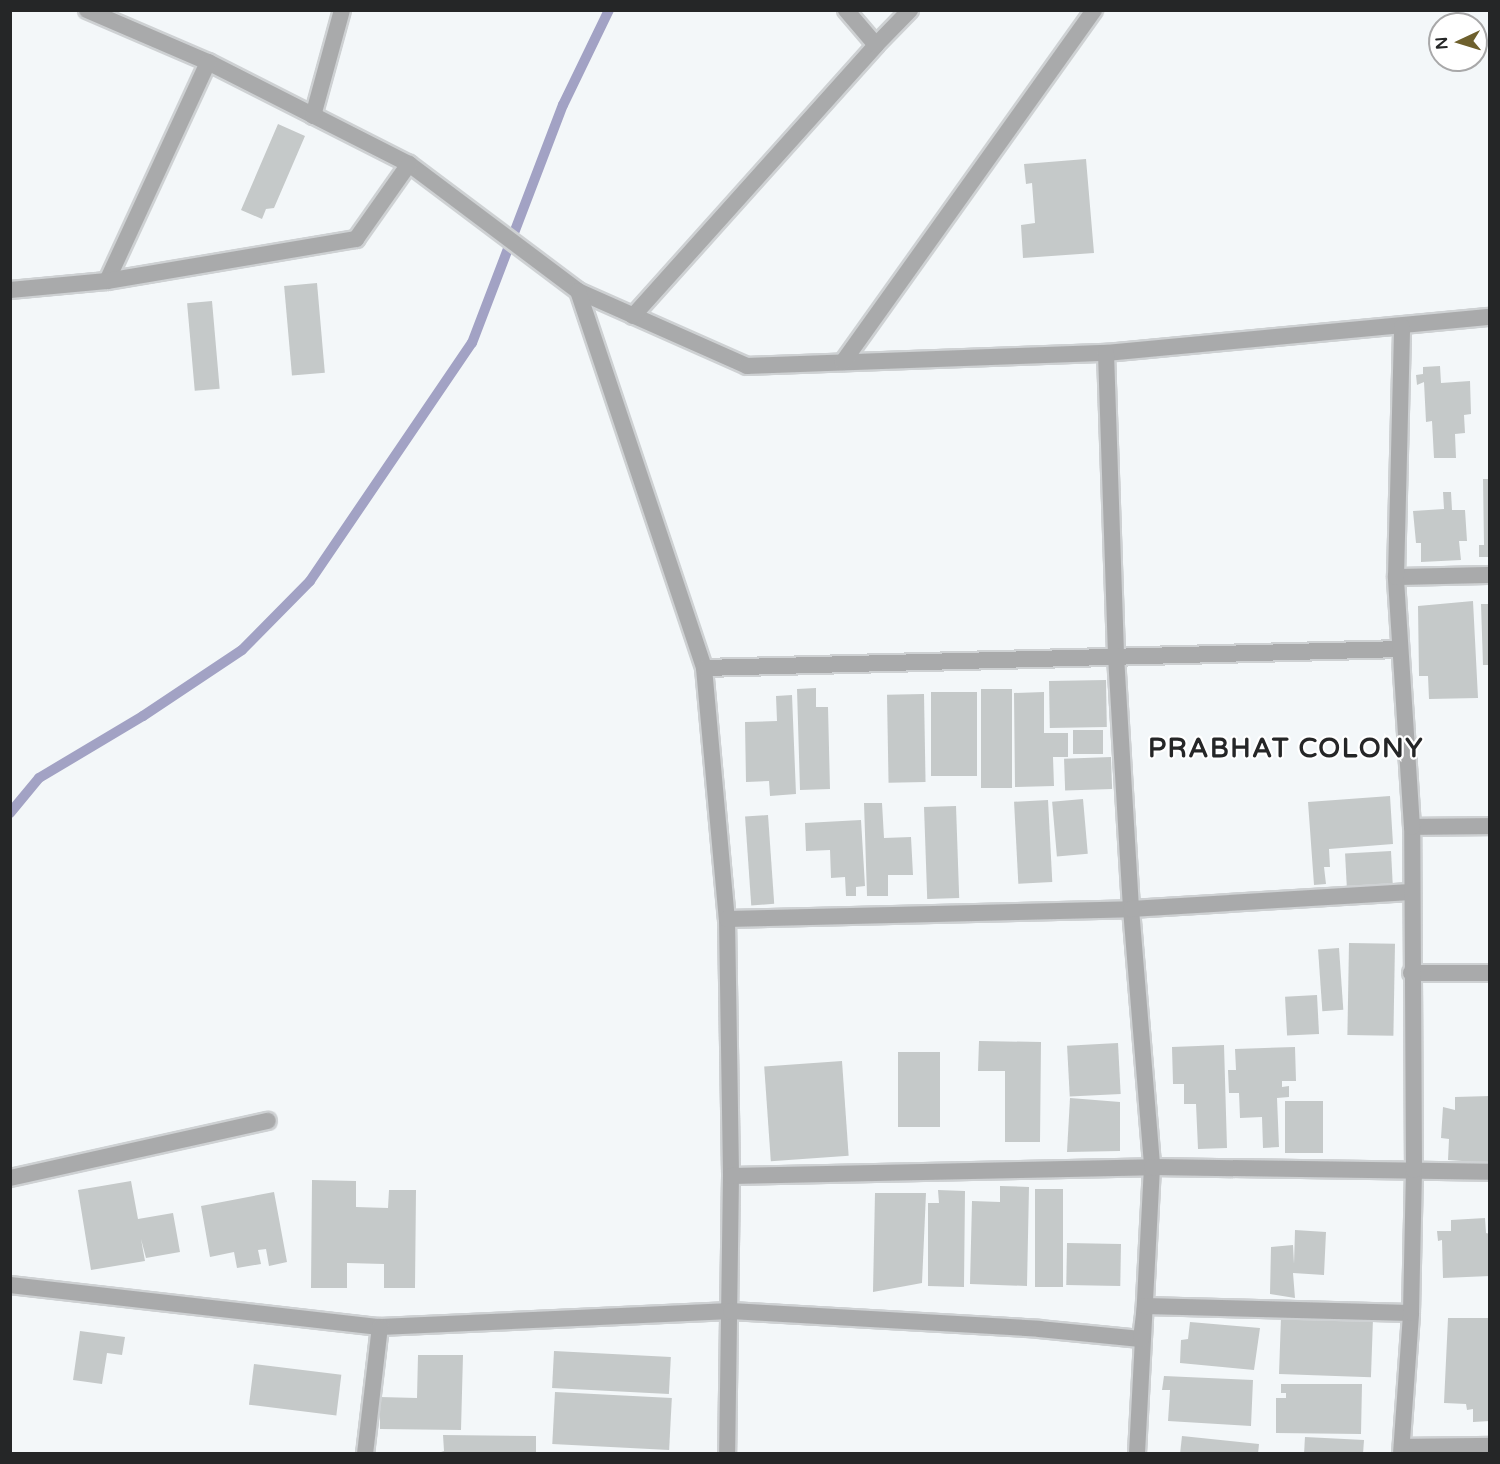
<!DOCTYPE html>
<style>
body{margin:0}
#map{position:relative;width:1500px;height:1464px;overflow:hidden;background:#f3f7f9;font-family:"Varela Round",sans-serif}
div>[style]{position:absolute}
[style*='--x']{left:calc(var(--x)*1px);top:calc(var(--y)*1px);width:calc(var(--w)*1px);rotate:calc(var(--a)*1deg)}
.stream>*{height:10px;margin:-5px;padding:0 5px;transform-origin:5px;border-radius:5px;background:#a2a2c4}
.building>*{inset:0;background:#c5c9c9;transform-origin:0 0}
.roads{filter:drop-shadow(2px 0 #ced1d3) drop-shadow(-2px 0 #ced1d3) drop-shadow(0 2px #ced1d3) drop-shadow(0 -2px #ced1d3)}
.minor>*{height:16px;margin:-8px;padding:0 8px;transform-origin:8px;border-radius:8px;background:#a9aaab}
span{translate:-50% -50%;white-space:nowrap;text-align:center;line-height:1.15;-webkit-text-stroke:4.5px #fff;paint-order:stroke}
.district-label{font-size:27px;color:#252627;font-weight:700;letter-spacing:1.5px}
.frame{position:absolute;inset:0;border:12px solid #252627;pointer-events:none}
.north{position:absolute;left:1428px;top:12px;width:60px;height:60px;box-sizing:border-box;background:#fff;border:2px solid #a8a8a9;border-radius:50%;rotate:266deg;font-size:16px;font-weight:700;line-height:24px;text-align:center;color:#252627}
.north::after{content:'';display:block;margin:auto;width:21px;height:27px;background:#6e602d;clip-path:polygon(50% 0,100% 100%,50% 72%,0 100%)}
</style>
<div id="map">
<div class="stream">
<i style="--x:10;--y:813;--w:45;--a:-50.4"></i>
<i style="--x:39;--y:778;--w:121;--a:-30.8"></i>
<i style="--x:143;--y:716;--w:119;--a:-33.7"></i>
<i style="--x:242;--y:650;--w:97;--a:-45.4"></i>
<i style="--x:310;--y:581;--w:288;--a:-55.8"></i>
<i style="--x:472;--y:343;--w:255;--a:-69.1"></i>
<i style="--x:563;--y:105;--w:106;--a:-64.2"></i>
</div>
<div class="building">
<i style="clip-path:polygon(278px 124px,305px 136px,274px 208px,266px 209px,262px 219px,241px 210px)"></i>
<i style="clip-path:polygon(1086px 159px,1094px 253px,1023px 258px,1021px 225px,1035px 223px,1032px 183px,1026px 184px,1024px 164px)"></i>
<i style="left:317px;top:283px;width:90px;height:33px;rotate:85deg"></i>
<i style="left:212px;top:301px;width:88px;height:25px;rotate:85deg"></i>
<i style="clip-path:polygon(1440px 366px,1441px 383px,1470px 381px,1471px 414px,1464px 415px,1465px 433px,1455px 434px,1456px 458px,1434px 458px,1432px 421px,1426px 422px,1424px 382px,1417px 385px,1416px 375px,1423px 374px,1423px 367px)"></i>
<i style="clip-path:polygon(1483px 479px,1490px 479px,1490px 557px,1479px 557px,1479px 545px,1484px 545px)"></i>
<i style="clip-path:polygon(1443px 492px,1451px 492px,1452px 510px,1465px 510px,1467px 541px,1459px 541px,1461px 560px,1421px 562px,1421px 543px,1416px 543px,1413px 511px,1444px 509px)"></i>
<i style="clip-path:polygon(1473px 601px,1478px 698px,1429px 699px,1428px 676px,1419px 676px,1418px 606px)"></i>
<i style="clip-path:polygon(1481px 604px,1490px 604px,1490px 665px,1483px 665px)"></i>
<i style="left:1106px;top:680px;width:47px;height:57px;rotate:89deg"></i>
<i style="clip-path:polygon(816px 688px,816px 707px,828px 707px,830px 789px,800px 790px,797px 689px)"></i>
<i style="left:981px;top:689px;width:31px;height:99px"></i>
<i style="left:931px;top:692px;width:46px;height:84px"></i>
<i style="clip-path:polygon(1044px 692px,1044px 733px,1068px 733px,1068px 757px,1053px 757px,1054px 786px,1015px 787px,1014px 693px)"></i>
<i style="left:924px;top:694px;width:88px;height:37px;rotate:89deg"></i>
<i style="clip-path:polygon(792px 695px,796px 794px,770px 796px,769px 781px,746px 782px,745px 722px,777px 721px,776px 696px)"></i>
<i style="left:1073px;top:730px;width:30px;height:24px"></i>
<i style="left:1111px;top:757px;width:32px;height:47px;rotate:88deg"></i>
<i style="clip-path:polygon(1390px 796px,1393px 844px,1329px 849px,1330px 867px,1324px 867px,1326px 884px,1314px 885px,1308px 802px)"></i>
<i style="left:1083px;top:799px;width:55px;height:31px;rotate:85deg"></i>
<i style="left:1048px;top:800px;width:82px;height:34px;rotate:87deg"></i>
<i style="clip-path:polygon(864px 803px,882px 803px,884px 838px,911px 837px,913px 875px,888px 875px,888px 896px,867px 896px)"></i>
<i style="left:956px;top:806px;width:92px;height:32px;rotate:88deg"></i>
<i style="left:768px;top:815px;width:89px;height:23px;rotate:86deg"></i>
<i style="clip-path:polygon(861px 820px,865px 886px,856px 887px,856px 896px,846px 896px,845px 877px,831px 878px,830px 850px,806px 851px,805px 823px)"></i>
<i style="left:1391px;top:851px;width:37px;height:46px;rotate:87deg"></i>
<i style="left:1349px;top:943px;width:46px;height:92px;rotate:1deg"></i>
<i style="left:1339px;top:948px;width:62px;height:21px;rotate:86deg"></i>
<i style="left:1317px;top:995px;width:39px;height:32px;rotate:87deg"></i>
<i style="clip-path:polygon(979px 1041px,1041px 1042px,1040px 1142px,1005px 1142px,1005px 1071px,978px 1071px)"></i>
<i style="left:1118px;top:1043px;width:51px;height:51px;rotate:87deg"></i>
<i style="clip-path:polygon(1224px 1045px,1227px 1148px,1198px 1149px,1196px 1104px,1184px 1104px,1184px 1084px,1173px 1084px,1172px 1047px)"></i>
<i style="clip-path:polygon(1295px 1047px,1296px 1081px,1282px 1081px,1282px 1087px,1289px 1086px,1289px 1097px,1277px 1098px,1279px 1147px,1263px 1148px,1262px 1117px,1240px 1118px,1239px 1093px,1229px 1093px,1228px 1070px,1236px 1070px,1235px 1049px)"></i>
<i style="left:898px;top:1052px;width:42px;height:75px"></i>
<i style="left:842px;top:1061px;width:95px;height:78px;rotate:86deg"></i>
<i style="clip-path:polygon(1490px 1096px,1490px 1163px,1448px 1160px,1449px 1139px,1441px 1138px,1443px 1107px,1455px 1110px,1455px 1097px)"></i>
<i style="clip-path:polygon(1070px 1098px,1120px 1102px,1120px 1151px,1067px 1152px)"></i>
<i style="left:1285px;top:1101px;width:38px;height:52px"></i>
<i style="clip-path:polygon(312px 1180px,356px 1181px,356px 1207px,388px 1208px,389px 1190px,416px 1190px,415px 1288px,384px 1288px,384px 1264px,347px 1263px,347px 1288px,311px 1288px)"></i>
<i style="clip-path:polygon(131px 1181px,138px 1219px,173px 1213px,180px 1252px,146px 1258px,141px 1239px,145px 1261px,91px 1270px,78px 1190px)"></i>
<i style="clip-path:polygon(1000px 1186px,1029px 1187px,1027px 1286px,970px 1284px,972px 1201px,1000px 1202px)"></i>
<i style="left:1035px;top:1189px;width:28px;height:98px"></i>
<i style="clip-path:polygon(938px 1190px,965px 1191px,964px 1287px,928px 1286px,928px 1203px,939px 1203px)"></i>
<i style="clip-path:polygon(274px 1192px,287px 1262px,269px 1266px,266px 1249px,258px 1250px,261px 1264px,237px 1268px,234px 1252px,210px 1257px,201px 1206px)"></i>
<i style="clip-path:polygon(875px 1193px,926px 1193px,922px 1283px,873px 1292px)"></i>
<i style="clip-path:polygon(1485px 1218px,1486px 1233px,1490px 1234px,1490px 1276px,1443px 1278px,1442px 1240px,1438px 1241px,1437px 1231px,1451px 1231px,1451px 1220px)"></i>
<i style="clip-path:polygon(1295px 1230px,1326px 1232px,1324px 1275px,1293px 1273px,1295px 1298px,1270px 1294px,1271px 1247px,1293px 1245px,1294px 1264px)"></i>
<i style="left:1067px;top:1243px;width:54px;height:42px;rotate:1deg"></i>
<i style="left:1281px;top:1317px;width:92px;height:57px;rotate:2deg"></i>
<i style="clip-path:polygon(1448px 1318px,1490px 1318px,1490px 1421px,1473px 1422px,1473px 1409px,1467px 1410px,1466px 1404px,1444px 1403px)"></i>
<i style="clip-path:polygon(1190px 1322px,1260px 1328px,1254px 1370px,1180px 1363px,1181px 1340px,1188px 1339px)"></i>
<i style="clip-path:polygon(80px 1331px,125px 1337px,122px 1355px,107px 1353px,102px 1384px,73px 1380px)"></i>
<i style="left:554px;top:1351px;width:117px;height:37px;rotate:3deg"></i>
<i style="clip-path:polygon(418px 1355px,463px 1355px,461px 1430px,380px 1429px,380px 1397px,417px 1398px)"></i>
<i style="left:254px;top:1364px;width:88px;height:41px;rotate:7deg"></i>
<i style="clip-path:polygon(1164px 1376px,1253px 1380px,1251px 1426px,1168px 1421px,1170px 1390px,1162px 1390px)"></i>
<i style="clip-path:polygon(1281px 1384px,1362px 1384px,1361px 1434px,1276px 1433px,1276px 1398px,1286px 1398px,1286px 1393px,1281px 1393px)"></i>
<i style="left:555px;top:1392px;width:117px;height:52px;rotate:3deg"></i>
<i style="clip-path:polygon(443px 1435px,536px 1436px,536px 1454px,435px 1454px,444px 1451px)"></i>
<i style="clip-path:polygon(1182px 1436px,1259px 1444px,1258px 1454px,1180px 1454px)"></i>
<i style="clip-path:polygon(1305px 1437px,1364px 1440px,1363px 1454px,1304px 1454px)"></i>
</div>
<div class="roads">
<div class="minor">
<i style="--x:87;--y:10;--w:132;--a:23.3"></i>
<i style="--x:208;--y:62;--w:225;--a:26.9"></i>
<i style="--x:409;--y:164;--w:211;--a:36.9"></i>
<i style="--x:578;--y:291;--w:185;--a:23.9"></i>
<i style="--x:747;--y:366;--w:359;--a:-2.1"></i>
<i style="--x:1106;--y:353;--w:386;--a:-5.4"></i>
<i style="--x:846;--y:10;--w:46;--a:49.4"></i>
<i style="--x:313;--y:116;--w:110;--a:-74.7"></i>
<i style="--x:107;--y:281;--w:241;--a:-65.2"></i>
<i style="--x:10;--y:290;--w:97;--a:-5.3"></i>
<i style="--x:107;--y:281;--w:253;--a:-9.6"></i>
<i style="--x:356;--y:239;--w:92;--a:-54.8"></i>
<i style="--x:578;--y:291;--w:397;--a:71.5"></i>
<i style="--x:704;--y:668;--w:252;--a:84.8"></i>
<i style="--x:727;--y:919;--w:257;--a:89.1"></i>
<i style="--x:731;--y:1176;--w:278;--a:90.8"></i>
<i style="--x:633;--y:316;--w:364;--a:-48.1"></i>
<i style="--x:876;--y:45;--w:49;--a:-45.8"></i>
<i style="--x:1106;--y:353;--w:303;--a:88.1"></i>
<i style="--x:1116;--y:656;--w:253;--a:86.6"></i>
<i style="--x:1131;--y:909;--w:259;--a:85.3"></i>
<i style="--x:1152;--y:1167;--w:287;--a:93"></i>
<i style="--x:843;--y:362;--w:432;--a:-54.5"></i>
<i style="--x:1396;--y:577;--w:94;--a:-1.2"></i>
<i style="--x:704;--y:668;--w:696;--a:-1.56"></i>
<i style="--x:1412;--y:827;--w:78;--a:-0.7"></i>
<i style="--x:727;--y:919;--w:404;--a:-1.4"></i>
<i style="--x:1131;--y:909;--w:280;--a:-3.5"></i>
<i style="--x:1411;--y:973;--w:79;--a:0"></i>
<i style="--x:731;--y:1176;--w:421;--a:-1.2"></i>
<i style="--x:1152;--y:1167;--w:338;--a:0.8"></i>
<i style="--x:10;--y:1178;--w:264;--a:-12.5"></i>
<i style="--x:10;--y:1285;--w:372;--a:6.5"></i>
<i style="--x:380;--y:1327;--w:351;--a:-2.6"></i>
<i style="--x:731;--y:1311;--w:309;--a:3.3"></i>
<i style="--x:1039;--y:1329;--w:102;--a:5.6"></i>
<i style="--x:1141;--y:1339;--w:33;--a:-83"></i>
<i style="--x:1145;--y:1306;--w:266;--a:1.5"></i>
<i style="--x:1402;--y:1447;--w:88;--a:-0.7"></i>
<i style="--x:365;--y:1454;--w:128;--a:-83.3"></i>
<i style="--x:1401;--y:1454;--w:141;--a:-85.9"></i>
<i style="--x:1411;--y:1313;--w:143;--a:-88.8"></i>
<i style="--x:1414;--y:1170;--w:343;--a:-90.3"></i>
<i style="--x:1412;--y:827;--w:251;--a:-93.7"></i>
<i style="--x:1396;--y:577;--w:250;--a:-88.6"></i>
</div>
</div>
<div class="district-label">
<span style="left:1286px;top:749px">PRABHAT COLONY</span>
</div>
<div class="frame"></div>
<div class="north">N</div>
</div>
